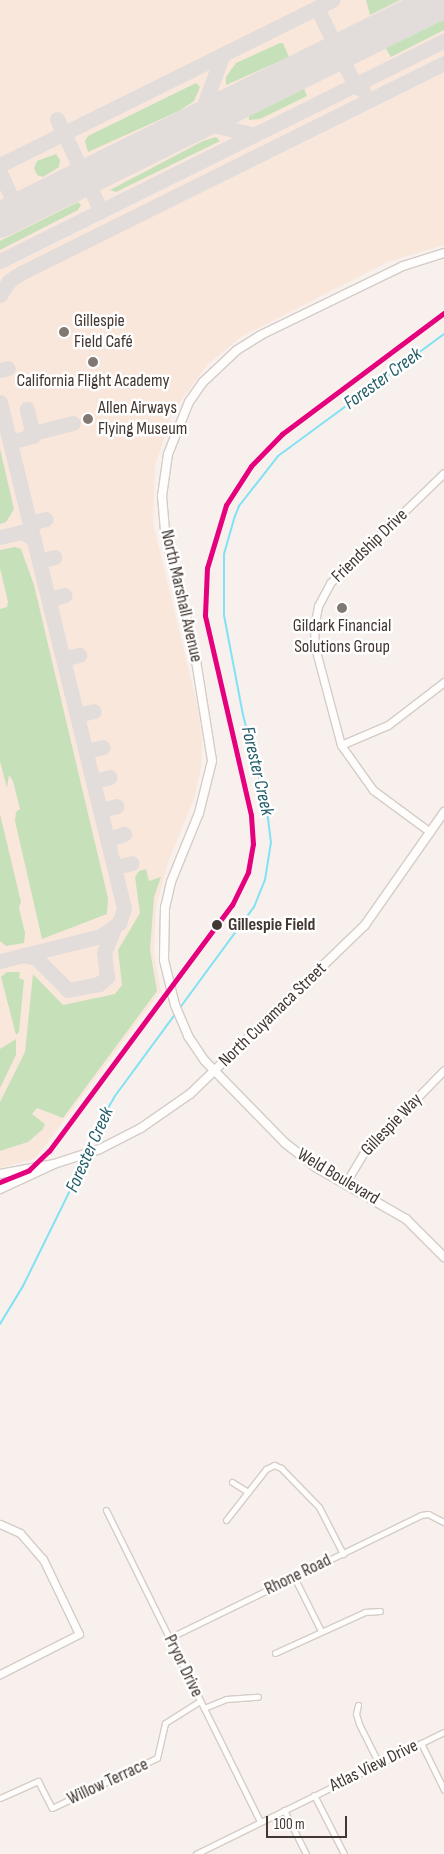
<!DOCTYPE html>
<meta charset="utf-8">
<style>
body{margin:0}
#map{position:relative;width:444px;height:1854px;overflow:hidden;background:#f7f0ec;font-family:"Sofia Sans Condensed",sans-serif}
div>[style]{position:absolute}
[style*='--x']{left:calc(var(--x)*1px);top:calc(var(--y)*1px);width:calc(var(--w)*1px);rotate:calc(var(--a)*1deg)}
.built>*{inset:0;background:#fae7dc}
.green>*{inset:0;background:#c6e0ba}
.stream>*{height:2px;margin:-1px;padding:0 1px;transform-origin:1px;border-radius:1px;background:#80e2f4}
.taxiway>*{height:15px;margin:-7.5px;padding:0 7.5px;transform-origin:7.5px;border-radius:7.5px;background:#e2ddda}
.runway>*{height:36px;margin:-18px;padding:0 18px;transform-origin:18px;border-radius:18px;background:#e2ddda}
.roads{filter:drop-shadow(1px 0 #d5ccc7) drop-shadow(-1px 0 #d5ccc7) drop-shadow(0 1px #d5ccc7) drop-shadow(0 -1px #d5ccc7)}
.minor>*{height:5px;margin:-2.5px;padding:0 2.5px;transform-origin:2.5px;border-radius:2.5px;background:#fefdfc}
.tertiary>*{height:7px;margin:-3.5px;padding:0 3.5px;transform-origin:3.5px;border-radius:3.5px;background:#fefdfc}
.secondary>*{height:8px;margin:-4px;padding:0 4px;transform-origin:4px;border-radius:4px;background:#fefdfc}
.rail-1>*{height:5px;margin:-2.5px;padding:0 2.5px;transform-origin:2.5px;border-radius:2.5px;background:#e5007d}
.dots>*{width:14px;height:14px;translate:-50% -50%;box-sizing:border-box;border:2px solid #fff;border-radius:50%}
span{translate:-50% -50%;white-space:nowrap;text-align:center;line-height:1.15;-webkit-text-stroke:5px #fff;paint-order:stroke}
.poi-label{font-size:18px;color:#433731}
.left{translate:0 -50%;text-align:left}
.street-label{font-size:18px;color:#433731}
.stop-label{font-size:18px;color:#433731;font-weight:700}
.water-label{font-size:19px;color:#245e69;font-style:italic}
.scale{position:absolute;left:266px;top:1816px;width:81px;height:22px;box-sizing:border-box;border:2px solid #433731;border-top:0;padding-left:6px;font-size:15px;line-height:18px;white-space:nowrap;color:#433731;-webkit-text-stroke:4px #fff;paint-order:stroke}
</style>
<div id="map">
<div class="built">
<i style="clip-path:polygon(0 0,444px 0,444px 245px,388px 262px,241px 337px,207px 365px,173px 412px,155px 466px,153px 523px,198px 708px,202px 739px,201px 768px,194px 799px,168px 862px,156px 908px,154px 952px,161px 991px,36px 1158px,0 1168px)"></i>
</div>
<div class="green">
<i style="clip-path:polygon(366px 0,400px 0,370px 15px)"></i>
<i style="clip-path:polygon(444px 18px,444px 30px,391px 57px,385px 47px)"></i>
<i style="clip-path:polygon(280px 43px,283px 43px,289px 57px,226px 85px,226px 77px,236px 63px)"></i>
<i style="clip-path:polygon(196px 83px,200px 87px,194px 101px,179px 111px,88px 152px,85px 141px,88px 136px)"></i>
<i style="clip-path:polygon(304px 89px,307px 96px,260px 119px,249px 120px,249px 116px)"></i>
<i style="clip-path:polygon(216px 137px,220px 141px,216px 143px,116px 192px,110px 190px,203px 141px)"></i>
<i style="clip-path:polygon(56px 154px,60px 160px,59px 167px,43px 177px,37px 175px,34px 168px,37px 161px)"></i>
<i style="clip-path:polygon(78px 202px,81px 205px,78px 210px,0 250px,0 241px)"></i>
<i style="clip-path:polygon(0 449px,14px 509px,6px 522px,0 524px)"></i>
<i style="clip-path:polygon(15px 547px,21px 549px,34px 585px,108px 898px,107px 914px,42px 939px,15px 821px,16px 812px,20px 809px,13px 781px,9px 775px,7px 788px,0 761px,0 609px,7px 607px,8px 602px,0 568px,0 550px)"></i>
<i style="clip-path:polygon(0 814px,21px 902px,19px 908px,25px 933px,24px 943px,6px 946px,0 941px)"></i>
<i style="clip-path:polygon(146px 869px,149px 881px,161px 877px,154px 897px,150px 950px,157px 991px,63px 1118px,37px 1108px,32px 1114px,45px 1124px,43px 1129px,28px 1142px,0 1151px,0 1102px,25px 1052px,33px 974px,63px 1005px,115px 994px,122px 985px,118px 950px,140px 913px,135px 877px,139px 871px)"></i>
<i style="clip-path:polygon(7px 972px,20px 972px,19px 978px,24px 980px,19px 1032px,16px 1035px,1px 977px)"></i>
<i style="clip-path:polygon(16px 1039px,16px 1055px,0 1088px,0 1049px)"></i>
</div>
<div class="stream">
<i style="--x:179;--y:1009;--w:127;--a:-53.7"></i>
<i style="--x:254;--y:907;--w:29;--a:-68"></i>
<i style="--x:265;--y:880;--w:37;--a:-81"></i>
<i style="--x:271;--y:843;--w:34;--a:-97"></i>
<i style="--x:267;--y:809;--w:97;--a:-104.3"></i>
<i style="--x:243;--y:715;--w:102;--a:-100.8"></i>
<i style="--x:224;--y:615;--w:61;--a:-90"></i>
<i style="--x:224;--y:554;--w:40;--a:-74"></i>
<i style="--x:235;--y:516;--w:11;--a:-68"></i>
<i style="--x:239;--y:506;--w:63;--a:-52"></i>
<i style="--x:278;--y:456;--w:206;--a:-36.3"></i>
<i style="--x:89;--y:1149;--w:19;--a:-72"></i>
<i style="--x:95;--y:1131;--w:40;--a:-60.3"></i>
<i style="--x:115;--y:1096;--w:103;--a:-53.7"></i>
<i style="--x:0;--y:1324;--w:44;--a:-58.8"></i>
<i style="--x:23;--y:1286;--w:145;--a:-63.8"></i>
</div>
<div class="taxiway">
<i style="--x:317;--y:8;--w:86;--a:63.7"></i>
<i style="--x:355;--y:85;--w:10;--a:37"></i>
<i style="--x:57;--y:119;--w:102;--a:64.4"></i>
<i style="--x:188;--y:127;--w:19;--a:-47"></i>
<i style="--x:201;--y:113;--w:63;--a:-69.6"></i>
<i style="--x:188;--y:127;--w:21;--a:-8"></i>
<i style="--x:209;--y:124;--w:46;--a:13.7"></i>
<i style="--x:0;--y:165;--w:371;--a:-26.4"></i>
<i style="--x:0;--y:173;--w:42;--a:64.7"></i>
<i style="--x:0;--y:261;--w:496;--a:-26.4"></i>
<i style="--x:0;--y:295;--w:17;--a:-57"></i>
<i style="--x:9;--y:281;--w:14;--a:-34"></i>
<i style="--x:21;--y:273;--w:472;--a:-26.4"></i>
<i style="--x:0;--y:370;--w:8;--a:-14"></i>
<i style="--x:0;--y:402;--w:521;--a:76.23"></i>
<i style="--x:124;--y:908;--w:16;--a:108"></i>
<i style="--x:119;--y:923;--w:22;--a:144"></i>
<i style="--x:101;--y:936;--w:104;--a:166.1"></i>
<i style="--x:33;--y:433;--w:41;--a:-14"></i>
<i style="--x:10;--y:442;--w:24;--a:-15"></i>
<i style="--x:33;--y:436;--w:28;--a:-103"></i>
<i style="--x:30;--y:523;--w:16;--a:-14"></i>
<i style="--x:0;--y:537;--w:22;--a:-13"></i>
<i style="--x:21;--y:532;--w:15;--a:28"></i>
<i style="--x:39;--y:561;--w:16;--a:-14"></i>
<i style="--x:49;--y:599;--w:16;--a:-14"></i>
<i style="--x:64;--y:659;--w:16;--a:-15"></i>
<i style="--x:77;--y:715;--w:17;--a:-13"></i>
<i style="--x:87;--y:751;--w:16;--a:-14"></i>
<i style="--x:94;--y:781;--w:16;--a:-14"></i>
<i style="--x:101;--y:810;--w:16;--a:-14"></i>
<i style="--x:108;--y:839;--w:17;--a:-17"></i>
<i style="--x:115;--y:867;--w:17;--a:-13"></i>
<i style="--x:23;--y:955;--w:13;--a:13"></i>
<i style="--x:36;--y:958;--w:45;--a:45"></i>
<i style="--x:68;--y:990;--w:32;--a:-11"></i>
<i style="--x:99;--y:984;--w:11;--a:-41"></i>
<i style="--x:107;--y:977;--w:24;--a:-97"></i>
<i style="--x:104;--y:953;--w:27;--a:-68"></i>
</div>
<div class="runway">
<i style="--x:0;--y:220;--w:495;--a:-26.4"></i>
</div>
<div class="roads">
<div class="minor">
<i style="--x:232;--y:1482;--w:19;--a:32"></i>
<i style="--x:106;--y:1510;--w:348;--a:63.7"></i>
<i style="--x:226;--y:1520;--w:65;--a:-51.9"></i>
<i style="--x:266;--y:1469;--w:9;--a:-27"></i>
<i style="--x:274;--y:1465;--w:8;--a:23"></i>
<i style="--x:281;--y:1468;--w:54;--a:45.7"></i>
<i style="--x:319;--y:1507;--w:53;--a:62.9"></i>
<i style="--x:294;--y:1577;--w:60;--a:63.4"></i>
<i style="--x:169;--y:1638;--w:280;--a:-26"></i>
<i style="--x:421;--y:1515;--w:7;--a:-8"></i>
<i style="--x:428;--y:1514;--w:18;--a:27"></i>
<i style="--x:275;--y:1653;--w:99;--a:-24.5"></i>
<i style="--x:365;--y:1612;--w:15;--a:-4"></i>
<i style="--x:358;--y:1705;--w:9;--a:103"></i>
<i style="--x:356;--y:1714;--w:10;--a:73"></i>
<i style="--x:359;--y:1724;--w:45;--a:63.4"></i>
<i style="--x:204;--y:1708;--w:24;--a:-22"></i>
<i style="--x:226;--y:1699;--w:32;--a:-4"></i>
<i style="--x:421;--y:1743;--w:52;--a:63.9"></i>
<i style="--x:314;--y:1795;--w:66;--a:63"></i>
<i style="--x:0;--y:1798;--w:42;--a:-24.1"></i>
<i style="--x:38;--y:1781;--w:30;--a:63"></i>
<i style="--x:52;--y:1808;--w:116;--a:-25.5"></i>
<i style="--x:157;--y:1758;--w:36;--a:-77"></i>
<i style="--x:165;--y:1723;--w:41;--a:-32.2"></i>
<i style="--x:284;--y:1810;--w:49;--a:63.4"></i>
<i style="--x:196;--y:1854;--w:276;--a:-26.2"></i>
</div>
<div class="tertiary">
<i style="--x:341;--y:745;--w:51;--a:-23.1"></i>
<i style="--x:388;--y:725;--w:71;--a:-37.5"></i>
<i style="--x:430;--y:832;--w:71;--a:-143.6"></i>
<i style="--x:373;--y:790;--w:55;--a:-125.4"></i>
<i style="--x:341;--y:745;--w:101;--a:-104.9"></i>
<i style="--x:315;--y:647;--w:20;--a:-93"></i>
<i style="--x:314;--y:627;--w:21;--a:-79"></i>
<i style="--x:318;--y:606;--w:26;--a:-62"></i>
<i style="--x:330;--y:583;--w:158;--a:-44"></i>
<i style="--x:345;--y:1184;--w:39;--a:-59"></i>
<i style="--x:365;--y:1151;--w:113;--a:-45.7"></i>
<i style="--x:0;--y:1524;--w:22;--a:24"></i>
<i style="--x:20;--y:1533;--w:35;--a:49"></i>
<i style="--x:43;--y:1559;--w:83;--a:64.4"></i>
<i style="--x:79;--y:1634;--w:89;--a:153.1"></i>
</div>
<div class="secondary">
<i style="--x:444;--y:253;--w:43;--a:162.4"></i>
<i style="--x:403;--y:266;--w:158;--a:154.1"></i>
<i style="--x:261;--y:335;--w:28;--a:148"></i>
<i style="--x:237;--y:350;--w:47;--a:136.7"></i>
<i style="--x:203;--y:382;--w:24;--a:125"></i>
<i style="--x:189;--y:402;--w:56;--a:112"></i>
<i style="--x:168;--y:454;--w:42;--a:98.1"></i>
<i style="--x:162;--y:496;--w:37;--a:85"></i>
<i style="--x:165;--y:533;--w:119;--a:75.8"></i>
<i style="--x:194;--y:648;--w:114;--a:80.9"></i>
<i style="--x:212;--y:761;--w:54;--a:104"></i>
<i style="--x:199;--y:813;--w:74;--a:112.1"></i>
<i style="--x:171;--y:882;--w:26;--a:103"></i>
<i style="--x:165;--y:907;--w:53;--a:91.1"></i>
<i style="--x:164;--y:960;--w:46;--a:76.3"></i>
<i style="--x:175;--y:1005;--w:34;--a:67"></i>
<i style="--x:188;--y:1036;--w:30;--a:56"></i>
<i style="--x:205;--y:1061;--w:115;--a:45.7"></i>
<i style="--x:285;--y:1143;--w:41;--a:38"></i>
<i style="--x:317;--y:1168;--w:103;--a:29.8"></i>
<i style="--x:406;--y:1219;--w:54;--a:45"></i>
<i style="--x:0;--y:1174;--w:55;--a:-10.5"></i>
<i style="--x:54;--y:1164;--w:48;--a:-18.1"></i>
<i style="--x:100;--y:1149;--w:46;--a:-27.1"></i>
<i style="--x:141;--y:1128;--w:60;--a:-34.8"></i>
<i style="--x:190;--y:1094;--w:243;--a:-44"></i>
<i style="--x:365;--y:925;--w:138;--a:-55"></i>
<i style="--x:0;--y:1189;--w:57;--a:-24.8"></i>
</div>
</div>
<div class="rail-1">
<i style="--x:0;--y:1182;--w:31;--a:-22"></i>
<i style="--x:29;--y:1170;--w:28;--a:-44"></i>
<i style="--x:49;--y:1151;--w:307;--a:-53.4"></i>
<i style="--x:232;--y:905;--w:37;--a:-64"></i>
<i style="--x:248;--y:872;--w:28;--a:-80"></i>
<i style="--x:253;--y:844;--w:29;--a:-94"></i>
<i style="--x:251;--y:815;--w:205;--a:-103"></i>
<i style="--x:205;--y:615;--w:47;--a:-87.6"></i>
<i style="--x:207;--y:568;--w:66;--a:-73.2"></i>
<i style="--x:226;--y:505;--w:46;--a:-57.3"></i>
<i style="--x:251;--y:466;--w:45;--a:-45.9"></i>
<i style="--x:282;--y:434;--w:202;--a:-36.8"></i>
</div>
<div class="dots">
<i style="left:64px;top:332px;background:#827872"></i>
<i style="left:93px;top:362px;background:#827872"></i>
<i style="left:88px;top:419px;background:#827872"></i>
<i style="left:342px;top:608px;background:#827872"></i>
<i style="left:217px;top:925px;background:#433731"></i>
</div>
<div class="poi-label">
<span class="left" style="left:74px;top:332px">Gillespie<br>Field Café</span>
<span style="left:93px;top:381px">California Flight Academy</span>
<span class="left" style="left:98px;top:419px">Allen Airways<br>Flying Museum</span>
<span style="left:342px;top:637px">Gildark Financial<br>Solutions Group</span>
</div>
<div class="street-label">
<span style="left:370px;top:546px;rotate:-44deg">Friendship Drive</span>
<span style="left:181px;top:596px;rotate:77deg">North Marshall Avenue</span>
<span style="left:273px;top:1015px;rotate:-44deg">North Cuyamaca Street</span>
<span style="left:392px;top:1125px;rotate:-46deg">Gillespie Way</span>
<span style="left:338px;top:1177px;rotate:31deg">Weld Boulevard</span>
<span style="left:298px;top:1575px;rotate:-26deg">Rhone Road</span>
<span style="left:183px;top:1666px;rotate:64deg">Pryor Drive</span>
<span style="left:374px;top:1766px;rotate:-26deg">Atlas View Drive</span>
<span style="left:108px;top:1782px;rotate:-25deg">Willow Terrace</span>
</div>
<div class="stop-label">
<span class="left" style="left:228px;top:925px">Gillespie Field</span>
</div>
<div class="water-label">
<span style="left:383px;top:379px;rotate:-36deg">Forester Creek</span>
<span style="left:257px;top:771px;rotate:77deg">Forester Creek</span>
<span style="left:90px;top:1150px;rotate:-66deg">Forester Creek</span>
</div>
<div class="scale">100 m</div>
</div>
